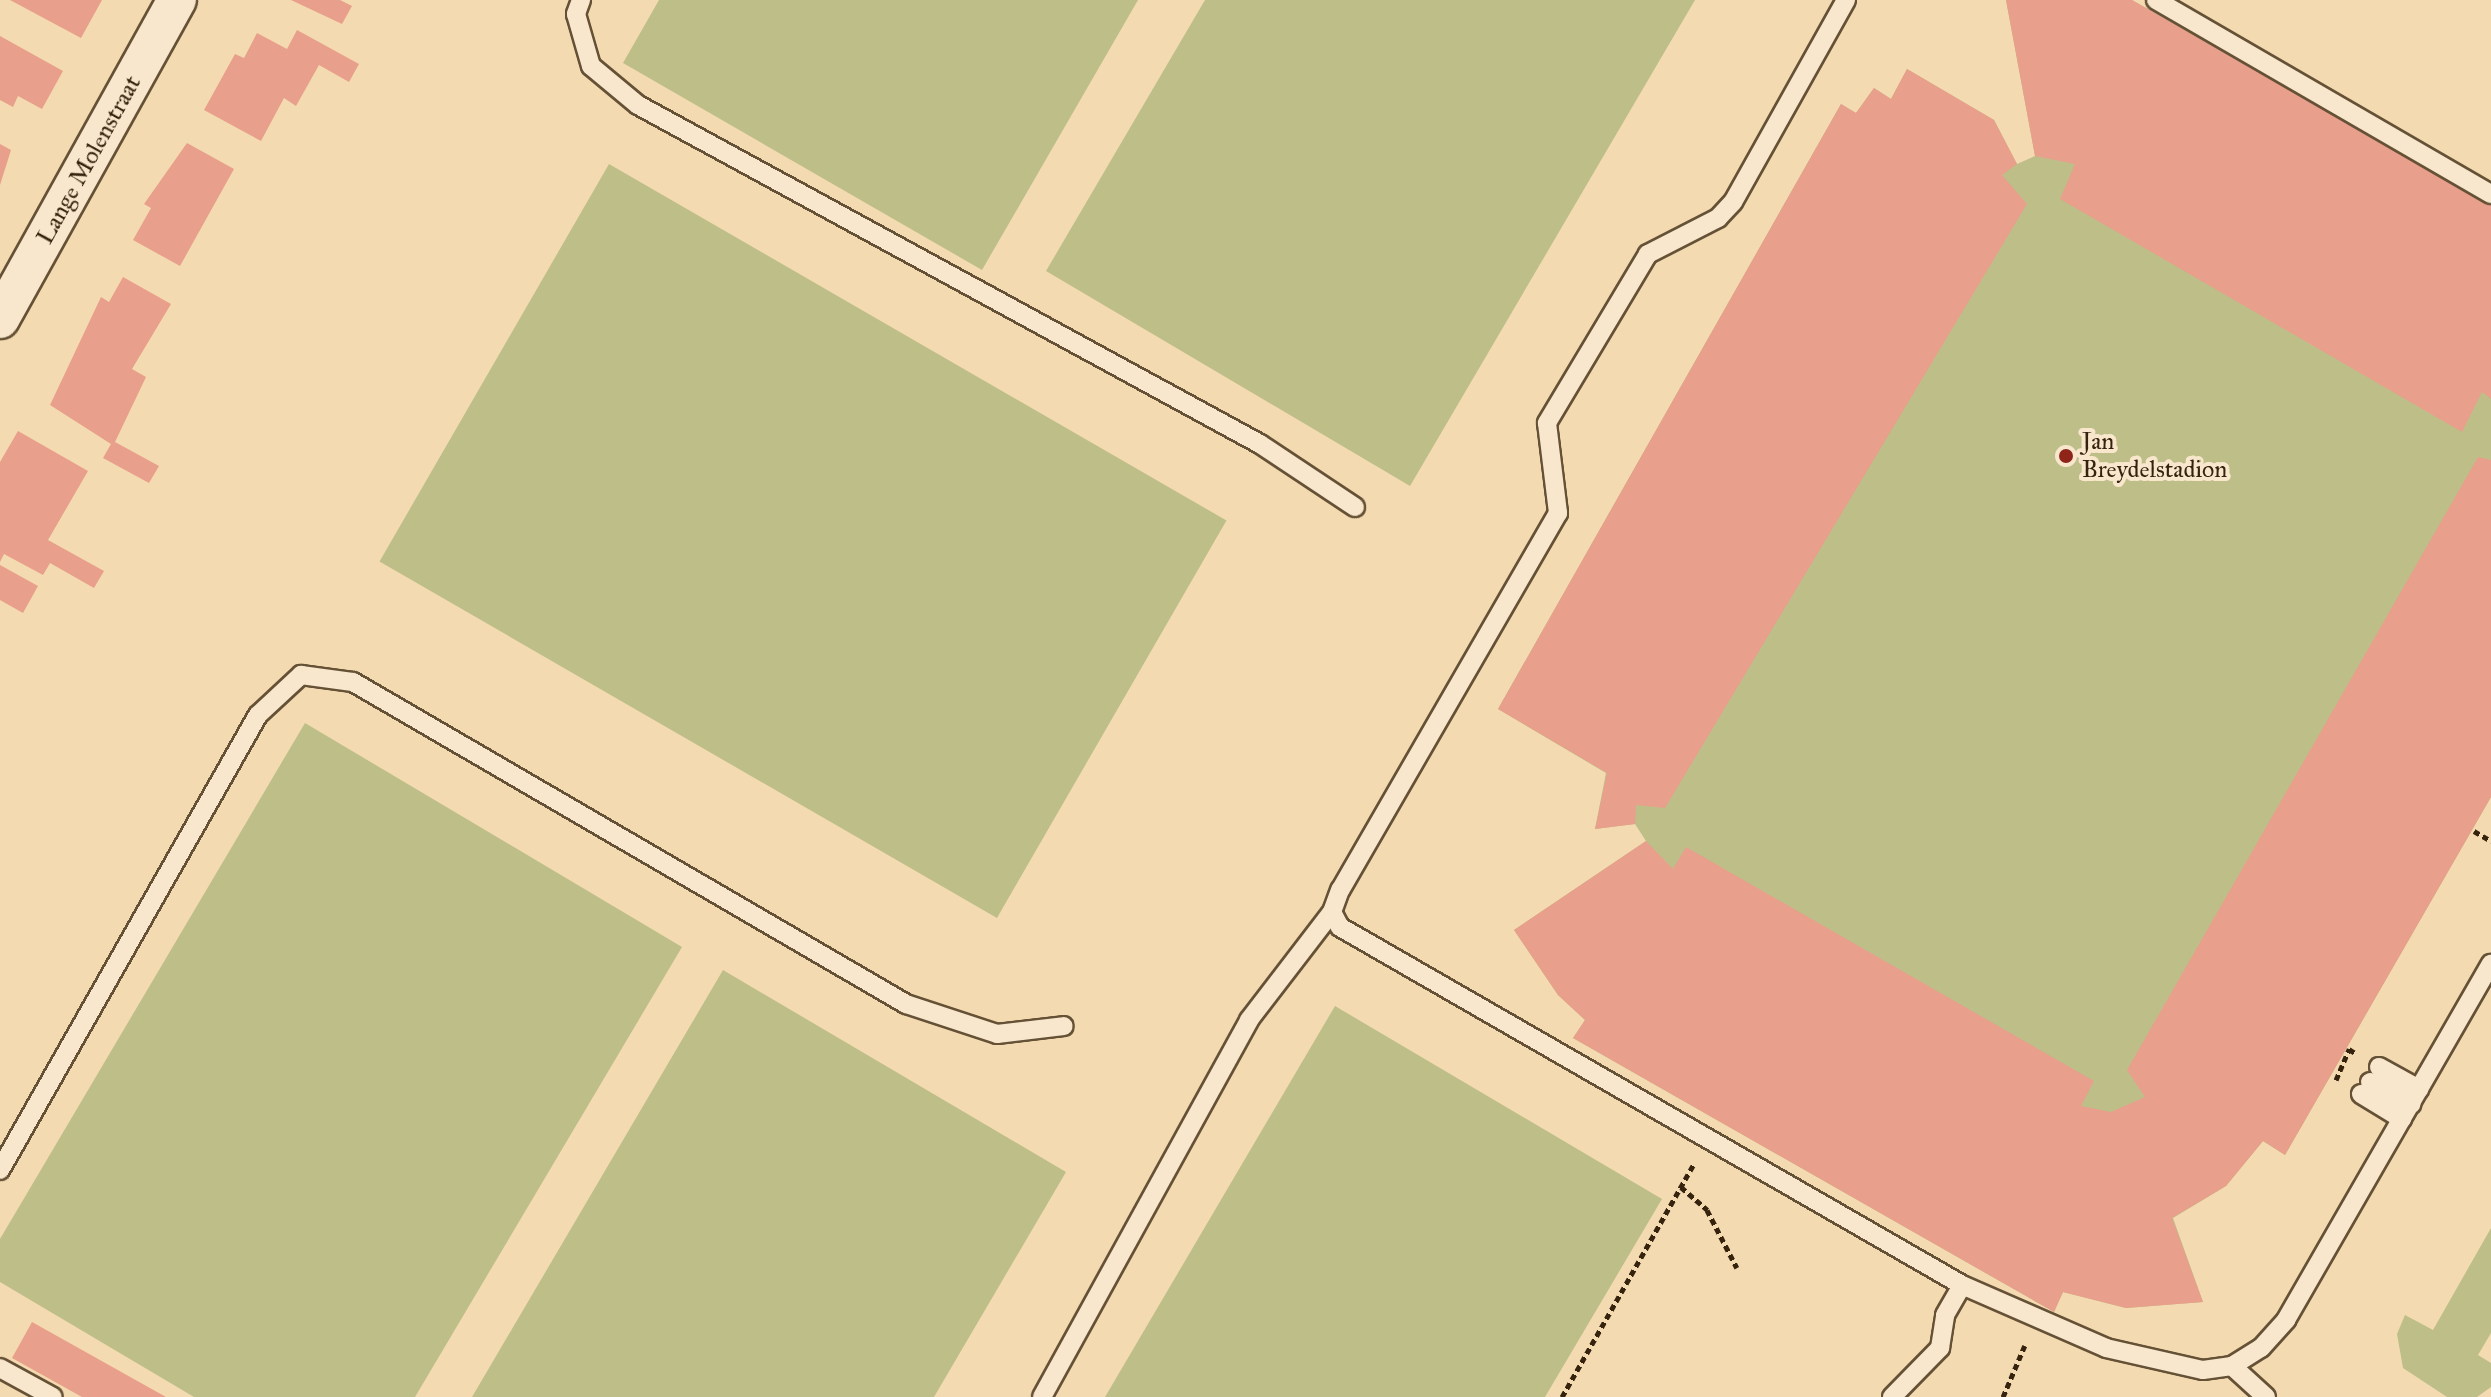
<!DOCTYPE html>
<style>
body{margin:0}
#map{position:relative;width:2491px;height:1397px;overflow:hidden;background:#f4dab0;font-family:"IM FELL Great Primer",serif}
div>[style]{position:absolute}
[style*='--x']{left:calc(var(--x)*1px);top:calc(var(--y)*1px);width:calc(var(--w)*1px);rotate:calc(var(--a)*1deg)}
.green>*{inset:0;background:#bebe89;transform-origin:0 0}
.building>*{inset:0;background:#e89f8b}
.path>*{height:5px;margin-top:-2.5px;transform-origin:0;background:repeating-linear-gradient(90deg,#35230e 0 6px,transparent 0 10px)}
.roads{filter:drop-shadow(2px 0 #655136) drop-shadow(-2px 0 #655136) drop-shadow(0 2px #655136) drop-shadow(0 -2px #655136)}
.service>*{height:18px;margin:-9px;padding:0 9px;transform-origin:9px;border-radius:9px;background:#f8e7cc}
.minor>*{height:38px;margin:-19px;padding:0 19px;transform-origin:19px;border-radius:19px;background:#f8e7cc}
.dots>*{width:22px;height:22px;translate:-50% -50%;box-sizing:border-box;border:4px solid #f8e7cc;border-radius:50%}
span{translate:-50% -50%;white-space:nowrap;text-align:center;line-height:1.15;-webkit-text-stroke:8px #f8e7cc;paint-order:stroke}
.street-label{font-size:24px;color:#35230e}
.poi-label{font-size:24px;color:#35230e}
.left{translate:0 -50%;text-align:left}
</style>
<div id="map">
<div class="green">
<i style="clip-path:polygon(659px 0,1138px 0,982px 270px,623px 63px)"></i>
<i style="clip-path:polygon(1205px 0,1695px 0,1410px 486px,1046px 271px)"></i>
<i style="clip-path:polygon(2006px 0,2132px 0,2491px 204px,2491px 797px,2285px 1155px,2263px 1141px,2226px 1186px,2173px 1218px,2203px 1302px,2126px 1308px,2063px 1292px,2054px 1312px,1573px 1038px,1585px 1020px,1558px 995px,1514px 930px,1646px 841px,1635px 824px,1595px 829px,1606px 773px,1498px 709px,1841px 104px,1856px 113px,1874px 88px,1891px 99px,1907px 69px,1994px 120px,2017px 164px,2035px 156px)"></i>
<i style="left:609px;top:164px;width:713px;height:459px;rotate:30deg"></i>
<i style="clip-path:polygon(305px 723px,682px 947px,415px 1397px,194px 1397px,0 1282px,0 1239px)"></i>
<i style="clip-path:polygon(723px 970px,1066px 1172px,934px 1397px,472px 1397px)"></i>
<i style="clip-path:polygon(1335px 1006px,1662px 1199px,1545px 1397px,1105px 1397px)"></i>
<i style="clip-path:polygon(2491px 1228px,2491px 1333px,2478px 1355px,2491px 1363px,2491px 1387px,2477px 1397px,2447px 1397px,2403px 1368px,2397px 1334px,2405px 1315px,2433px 1330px)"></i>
</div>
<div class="building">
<i style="clip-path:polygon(10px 0,102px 0,81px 38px)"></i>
<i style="clip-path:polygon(291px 0,340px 0,352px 6px,342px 24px)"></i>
<i style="clip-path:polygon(2006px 0,2132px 0,2491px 204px,2491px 399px,2482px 392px,2462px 432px,2060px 199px,2075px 164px,2035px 156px)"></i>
<i style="clip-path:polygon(297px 30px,359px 64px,349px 82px,319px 65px,296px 106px,284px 98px,261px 141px,204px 110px,235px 54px,244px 58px,257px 33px,287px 49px)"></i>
<i style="clip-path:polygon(0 36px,63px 71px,42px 109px,18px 96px,13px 107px,0 100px)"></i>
<i style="clip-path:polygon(1907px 69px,1994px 120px,2017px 164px,2002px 175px,2027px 204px,1665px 808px,1636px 805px,1635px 824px,1595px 829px,1607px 773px,1498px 709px,1841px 104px,1856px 113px,1874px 88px,1891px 99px)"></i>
<i style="clip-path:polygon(187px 143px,234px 169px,180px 266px,133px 240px,151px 208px,144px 204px)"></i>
<i style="clip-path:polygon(0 144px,11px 150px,0 185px)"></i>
<i style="clip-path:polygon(123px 277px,171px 304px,132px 369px,146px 377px,115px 442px,159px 466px,149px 483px,103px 458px,111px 444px,50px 405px,101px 297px,109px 302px)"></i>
<i style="clip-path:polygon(18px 431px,88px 471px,48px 540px,104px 571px,94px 588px,50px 563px,43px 575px,4px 554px,0 562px,0 462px)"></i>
<i style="clip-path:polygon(2478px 457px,2491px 460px,2491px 797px,2285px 1155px,2263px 1141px,2226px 1186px,2172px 1218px,2203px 1302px,2126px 1308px,2063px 1292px,2054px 1312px,1573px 1038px,1585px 1020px,1558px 995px,1514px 930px,1646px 841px,1673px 869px,1686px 847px,2094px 1081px,2081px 1106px,2111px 1112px,2145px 1097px,2127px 1070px)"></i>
<i style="clip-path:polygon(0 565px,38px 586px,23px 613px,0 600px)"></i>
<i style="clip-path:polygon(32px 1322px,166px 1397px,82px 1397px,12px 1358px)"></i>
</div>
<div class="path">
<i style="--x:2474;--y:831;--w:20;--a:30"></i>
<i style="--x:2336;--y:1080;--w:34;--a:-67"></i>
<i style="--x:2349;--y:1049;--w:7;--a:34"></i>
<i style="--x:1681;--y:1187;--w:35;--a:41"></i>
<i style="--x:1707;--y:1210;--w:65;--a:62.7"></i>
<i style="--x:1562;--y:1397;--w:268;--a:-60.5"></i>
<i style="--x:2003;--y:1397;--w:56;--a:-67.1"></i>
</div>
<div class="roads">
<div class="service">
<i style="--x:581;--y:0;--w:15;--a:110"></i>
<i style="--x:576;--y:14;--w:54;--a:73.9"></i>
<i style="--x:591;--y:66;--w:61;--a:39.7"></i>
<i style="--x:638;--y:105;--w:708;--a:28.59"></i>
<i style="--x:1260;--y:444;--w:114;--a:33.6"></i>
<i style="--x:1846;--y:0;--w:231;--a:119.2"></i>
<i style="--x:1733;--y:202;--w:22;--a:133"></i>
<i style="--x:1718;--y:218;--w:79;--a:152.8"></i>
<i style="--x:1648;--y:254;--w:197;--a:120.9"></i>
<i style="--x:1547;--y:423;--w:91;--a:83"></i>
<i style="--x:1558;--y:513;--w:435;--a:120"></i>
<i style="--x:1340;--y:890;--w:23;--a:110"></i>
<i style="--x:1332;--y:912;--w:17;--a:62"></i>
<i style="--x:1340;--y:927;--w:718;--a:29.92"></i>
<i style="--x:1962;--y:1285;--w:157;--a:23.6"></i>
<i style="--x:2106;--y:1348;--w:99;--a:12.8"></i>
<i style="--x:2203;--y:1370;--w:29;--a:-8"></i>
<i style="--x:2232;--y:1366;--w:34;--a:-32"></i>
<i style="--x:2261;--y:1348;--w:38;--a:-48"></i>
<i style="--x:2286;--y:1320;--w:411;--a:-60.1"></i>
<i style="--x:2156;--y:0;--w:387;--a:30.1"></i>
<i style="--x:2379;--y:1067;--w:46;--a:28.8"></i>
<i style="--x:2370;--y:1082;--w:47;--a:28.2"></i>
<i style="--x:2361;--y:1094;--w:48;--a:31.4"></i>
<i style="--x:0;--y:1170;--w:523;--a:-60.45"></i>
<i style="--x:258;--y:715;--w:59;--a:-42.9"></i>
<i style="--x:301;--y:675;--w:52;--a:7.7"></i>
<i style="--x:353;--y:682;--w:640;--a:30.21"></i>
<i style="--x:906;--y:1004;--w:96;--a:18.2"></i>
<i style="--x:997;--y:1034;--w:67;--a:-6.8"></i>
<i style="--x:2232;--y:1366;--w:46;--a:42.4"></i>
<i style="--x:0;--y:1368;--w:60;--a:28.7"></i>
<i style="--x:1042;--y:1397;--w:430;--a:-61.2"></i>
<i style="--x:1249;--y:1020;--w:136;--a:-52.5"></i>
<i style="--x:1892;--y:1397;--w:69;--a:-45.6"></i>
<i style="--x:1940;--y:1348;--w:33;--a:-81"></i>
<i style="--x:1945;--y:1315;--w:34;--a:-60"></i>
</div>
<div class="minor">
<i style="--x:0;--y:319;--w:365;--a:-61"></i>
</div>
</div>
<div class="dots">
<i style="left:2066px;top:456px;background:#8f2418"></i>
</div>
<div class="street-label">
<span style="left:89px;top:160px;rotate:-61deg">Lange Molenstraat</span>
</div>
<div class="poi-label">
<span class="left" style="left:2082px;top:456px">Jan<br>Breydelstadion</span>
</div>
</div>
